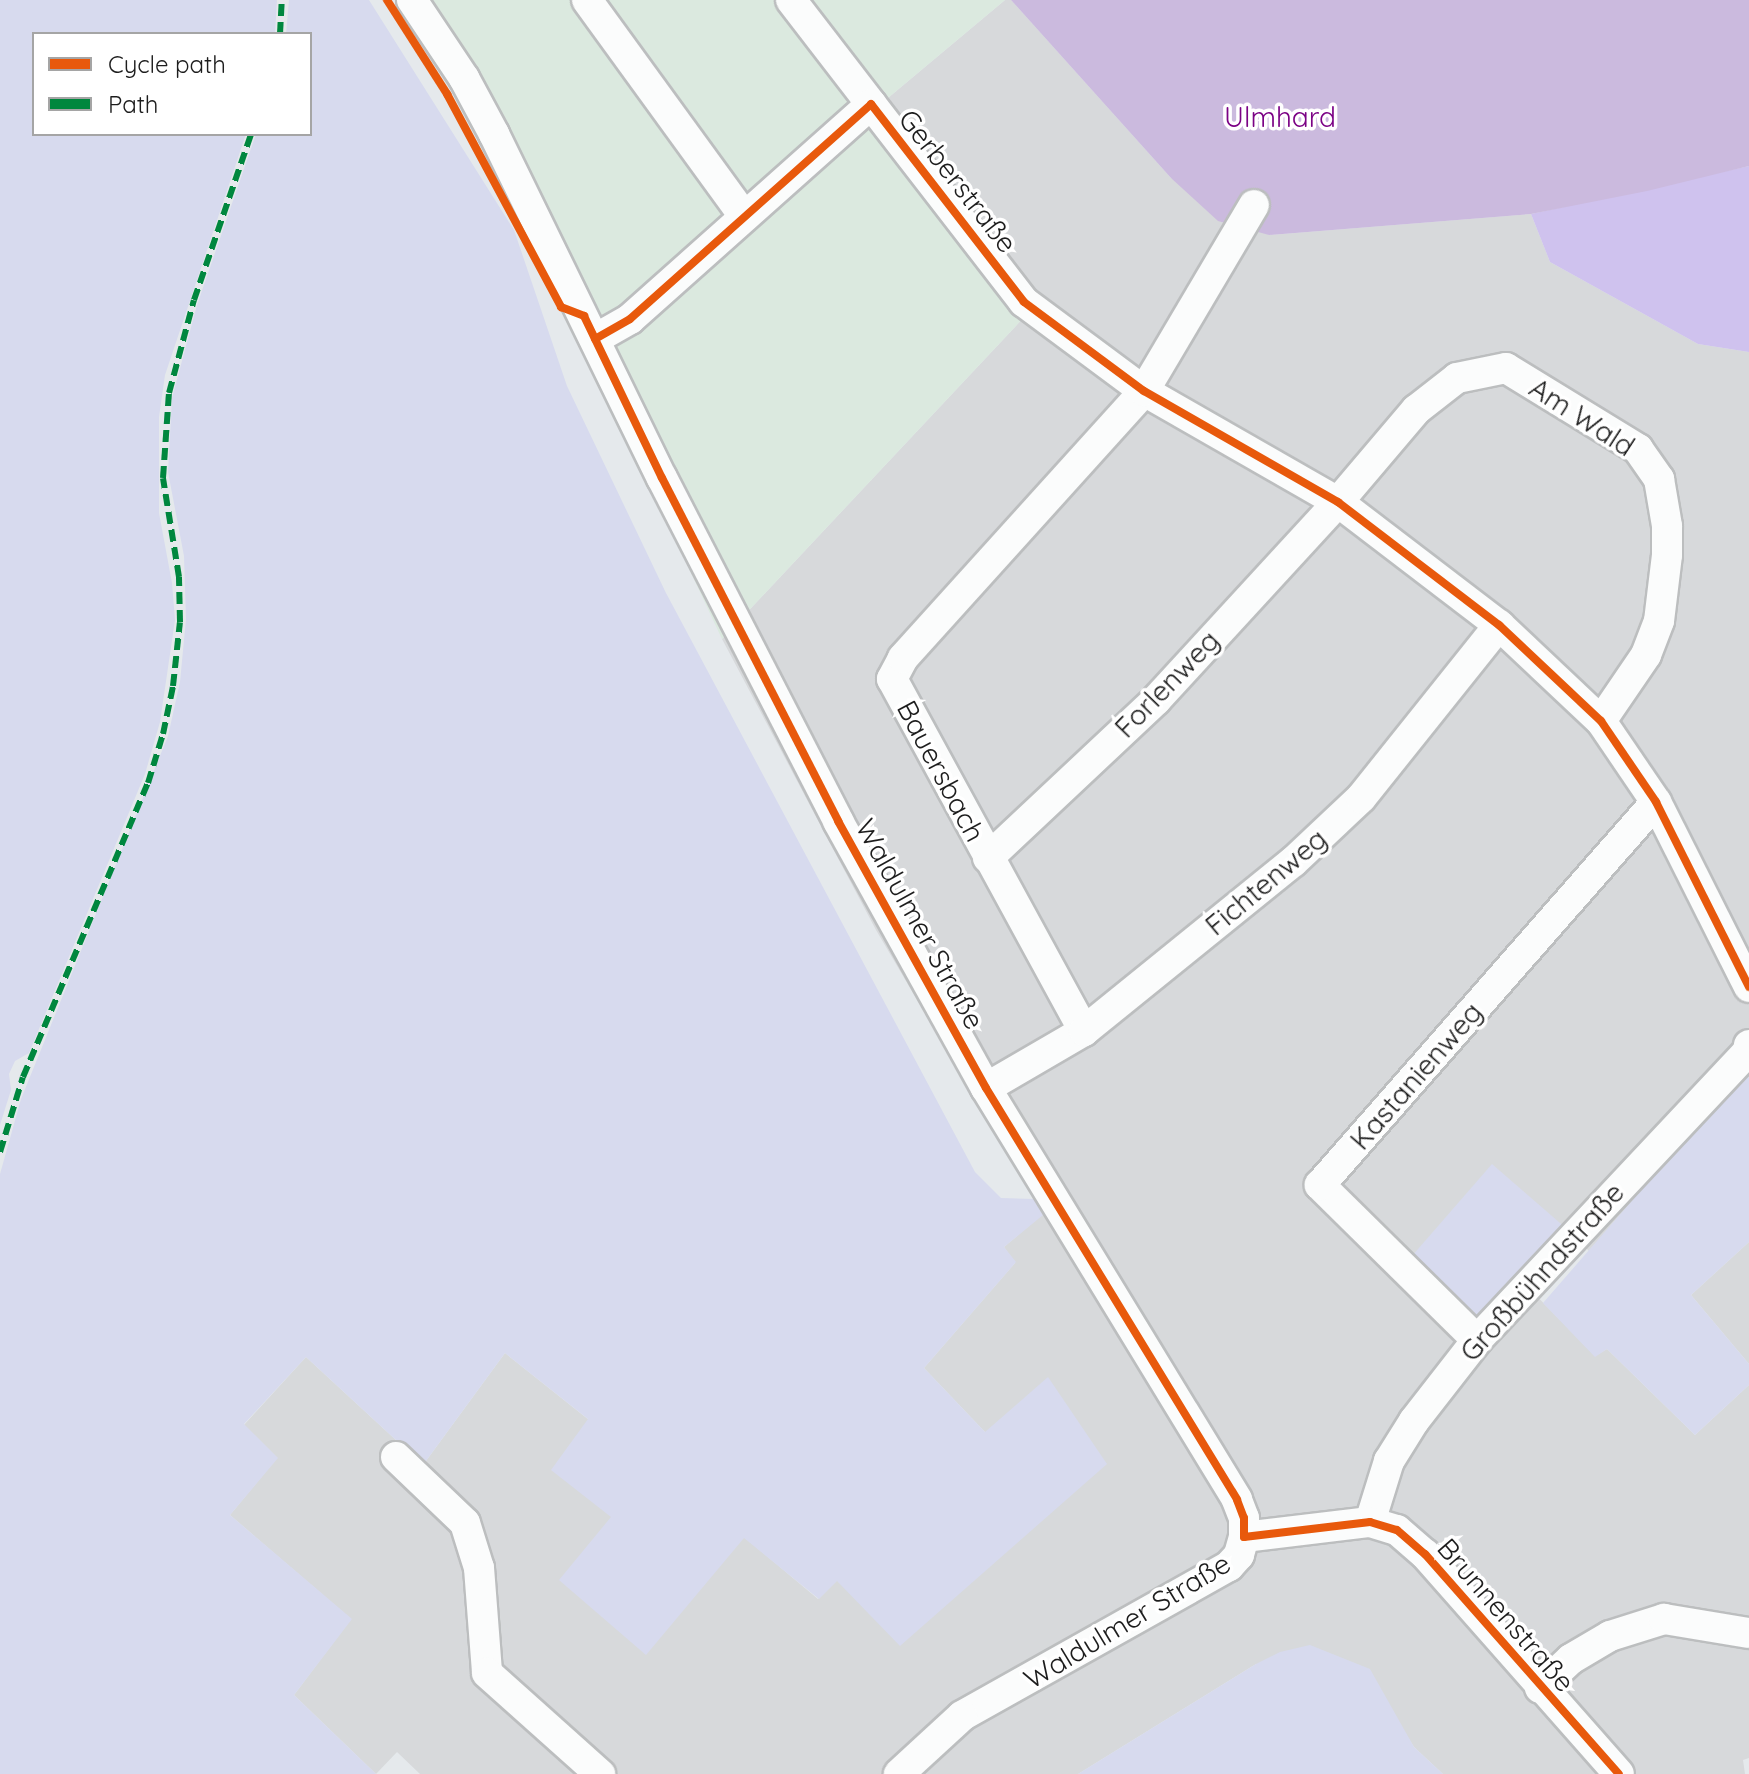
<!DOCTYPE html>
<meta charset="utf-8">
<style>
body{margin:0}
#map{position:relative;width:1749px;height:1774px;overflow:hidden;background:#e5e9ec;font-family:Quicksand,sans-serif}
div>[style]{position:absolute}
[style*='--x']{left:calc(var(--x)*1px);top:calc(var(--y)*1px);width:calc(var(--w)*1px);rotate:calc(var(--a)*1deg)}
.residential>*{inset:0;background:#d7d9db}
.industrial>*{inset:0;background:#dbe9df}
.farmland>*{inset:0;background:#d7daee;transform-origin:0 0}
.grass>*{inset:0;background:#cfc2ee}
.forest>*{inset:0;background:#cbbade}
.roads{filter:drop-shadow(2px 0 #bcbebf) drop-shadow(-2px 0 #bcbebf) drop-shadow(0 2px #bcbebf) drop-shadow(0 -2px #bcbebf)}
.minor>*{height:30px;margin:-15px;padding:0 15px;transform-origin:15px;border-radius:15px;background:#fbfcfc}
.quiet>*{height:6px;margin-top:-3px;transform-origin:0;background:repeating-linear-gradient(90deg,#00873e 0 12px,transparent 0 18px)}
.cycleway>*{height:8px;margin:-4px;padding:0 4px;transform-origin:4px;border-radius:4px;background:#e8590c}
span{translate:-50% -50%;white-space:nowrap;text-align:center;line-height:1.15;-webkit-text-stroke:7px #fff;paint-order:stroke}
.park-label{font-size:28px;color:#7b0285}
.street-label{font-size:28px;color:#1d1d1d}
.legend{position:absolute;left:32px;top:32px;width:280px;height:104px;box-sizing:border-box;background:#fff;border:2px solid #a5a5a5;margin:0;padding:10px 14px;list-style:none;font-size:24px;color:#1d1d1d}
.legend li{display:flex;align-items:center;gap:16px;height:40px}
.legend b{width:40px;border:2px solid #a5a5a5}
</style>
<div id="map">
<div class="residential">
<i style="clip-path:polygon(1005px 0,1011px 0,1171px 178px,1269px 235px,1531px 214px,1550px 262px,1698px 344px,1749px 352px,1749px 1077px,1737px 1080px,1589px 1251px,1567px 1230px,1522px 1281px,1595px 1356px,1607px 1349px,1695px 1435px,1749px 1385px,1749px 1758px,1743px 1760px,1745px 1774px,1443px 1774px,1414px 1747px,1391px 1710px,1256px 1664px,1078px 1774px,420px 1774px,397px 1752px,376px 1774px,294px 1695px,351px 1619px,230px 1515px,277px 1458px,244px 1425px,306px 1357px,423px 1465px,505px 1353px,589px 1420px,645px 1654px,744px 1537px,818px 1599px,985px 1432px,924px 1368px,1015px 1263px,1004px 1247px,1043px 1214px,876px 930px,722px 639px,1028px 313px,876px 108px)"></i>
<i style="clip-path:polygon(1749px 1242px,1749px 1364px,1691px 1295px)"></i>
</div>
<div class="industrial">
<i style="clip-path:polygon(403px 0,1005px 0,876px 108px,1028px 313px,722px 639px,489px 141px)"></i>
</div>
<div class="farmland">
<i style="clip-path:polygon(0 0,277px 0,275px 34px,34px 34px,34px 134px,246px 134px,165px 375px,159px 417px,159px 513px,172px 583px,175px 620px,160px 722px,145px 774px,29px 1053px,15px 1061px,9px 1074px,11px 1090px,0 1125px)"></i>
<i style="clip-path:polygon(289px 0,369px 0,514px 230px,567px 386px,666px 593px,975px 1172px,1001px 1198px,1034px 1199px,1043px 1215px,1004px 1247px,1016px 1262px,924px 1368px,985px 1432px,1048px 1377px,1107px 1464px,900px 1646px,837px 1581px,819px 1599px,744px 1538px,646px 1655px,559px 1580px,611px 1517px,551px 1470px,588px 1419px,505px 1353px,423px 1465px,306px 1357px,244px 1424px,278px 1458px,230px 1515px,352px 1619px,294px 1695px,376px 1774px,0 1774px,0 1174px,21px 1099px,168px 736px,180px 682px,186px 619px,184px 556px,168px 472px,172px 398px,197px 305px,256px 134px,310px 134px,310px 34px,286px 34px)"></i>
<i style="clip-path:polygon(1749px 1077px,1749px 1242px,1691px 1295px,1749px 1364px,1749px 1385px,1695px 1435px,1607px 1349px,1595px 1357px,1543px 1303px,1737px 1080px)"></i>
<i style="left:1492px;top:1164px;width:100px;height:124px;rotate:41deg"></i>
<i style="clip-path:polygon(1310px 1645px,1370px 1669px,1414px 1747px,1443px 1774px,1078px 1774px,1256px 1664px,1280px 1652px)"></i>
</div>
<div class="grass">
<i style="clip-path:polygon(1749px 166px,1749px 352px,1698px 344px,1550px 262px,1531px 214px)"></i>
</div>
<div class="forest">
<i style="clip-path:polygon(1011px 0,1749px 0,1749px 166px,1647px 191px,1531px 214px,1269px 235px,1218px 221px,1171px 178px)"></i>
</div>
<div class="roads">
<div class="minor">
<i style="--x:412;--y:0;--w:94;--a:56.3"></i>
<i style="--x:464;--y:78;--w:64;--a:61.8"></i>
<i style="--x:494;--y:134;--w:383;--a:64"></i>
<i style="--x:662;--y:478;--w:386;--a:62.8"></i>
<i style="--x:838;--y:821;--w:305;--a:61"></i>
<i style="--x:986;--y:1088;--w:482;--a:58.6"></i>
<i style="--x:1237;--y:1500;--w:19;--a:69"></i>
<i style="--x:1244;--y:1518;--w:19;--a:90"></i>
<i style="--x:1244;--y:1537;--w:19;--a:106"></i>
<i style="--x:1239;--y:1555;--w:15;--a:132"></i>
<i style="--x:1229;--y:1566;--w:306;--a:150.7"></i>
<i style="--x:962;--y:1716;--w:86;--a:137.4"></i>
<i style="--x:587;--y:0;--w:267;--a:54"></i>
<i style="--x:791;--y:0;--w:131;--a:52.4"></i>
<i style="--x:595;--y:339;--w:40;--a:-29.7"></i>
<i style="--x:630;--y:319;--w:323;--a:-41.7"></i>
<i style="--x:871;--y:104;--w:250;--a:52.3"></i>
<i style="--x:1024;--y:302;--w:149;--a:36.6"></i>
<i style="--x:1144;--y:391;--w:224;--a:29.8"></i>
<i style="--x:1338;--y:502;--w:203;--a:37.4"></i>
<i style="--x:1499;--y:625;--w:140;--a:43.3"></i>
<i style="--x:1601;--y:721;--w:98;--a:55.8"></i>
<i style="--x:1656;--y:802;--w:207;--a:63.3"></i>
<i style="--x:988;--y:858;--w:231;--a:-43.2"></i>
<i style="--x:1156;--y:700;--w:269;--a:-47.4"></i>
<i style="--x:1338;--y:502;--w:121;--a:-49.7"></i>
<i style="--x:1416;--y:410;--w:52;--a:-38"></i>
<i style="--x:1457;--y:378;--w:50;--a:-11.5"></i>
<i style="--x:1506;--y:368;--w:155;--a:31.5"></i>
<i style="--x:1638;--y:449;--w:37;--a:55"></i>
<i style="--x:1659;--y:479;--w:48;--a:80.3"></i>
<i style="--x:1667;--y:526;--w:29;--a:90"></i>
<i style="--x:1667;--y:555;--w:66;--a:96.9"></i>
<i style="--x:1659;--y:621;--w:36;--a:111"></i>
<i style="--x:1646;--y:655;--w:80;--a:124.3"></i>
<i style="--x:1084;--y:1031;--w:401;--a:-118.6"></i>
<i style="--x:892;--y:679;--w:24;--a:-62"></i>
<i style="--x:903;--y:658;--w:360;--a:-47.9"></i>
<i style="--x:1144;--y:391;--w:216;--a:-59.4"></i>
<i style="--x:986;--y:1088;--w:113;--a:-30.2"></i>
<i style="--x:1084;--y:1031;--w:269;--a:-39"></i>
<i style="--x:1293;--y:862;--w:93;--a:-43.3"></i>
<i style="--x:1361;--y:798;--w:221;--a:-51.4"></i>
<i style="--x:1477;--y:1340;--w:221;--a:-135.4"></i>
<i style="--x:1320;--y:1185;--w:509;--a:-48.74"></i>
<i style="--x:396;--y:1457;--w:95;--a:43.7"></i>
<i style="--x:465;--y:1523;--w:47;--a:72.7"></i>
<i style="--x:479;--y:1568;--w:105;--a:85.6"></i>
<i style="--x:487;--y:1673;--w:152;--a:41.8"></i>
<i style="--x:1370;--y:1522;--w:64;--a:-72.7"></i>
<i style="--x:1389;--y:1461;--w:47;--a:-58"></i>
<i style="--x:1414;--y:1421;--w:103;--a:-52.1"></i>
<i style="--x:1477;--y:1340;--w:396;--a:-46.8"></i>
<i style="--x:1748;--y:1051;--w:6;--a:-81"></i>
<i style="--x:1244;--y:1537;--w:127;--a:-6.8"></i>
<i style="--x:1370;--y:1522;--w:28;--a:17"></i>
<i style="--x:1397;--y:1530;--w:37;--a:41"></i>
<i style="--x:1425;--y:1554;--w:293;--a:48.6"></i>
<i style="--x:1540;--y:1688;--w:42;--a:-43.1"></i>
<i style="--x:1571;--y:1659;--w:45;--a:-30.5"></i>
<i style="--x:1610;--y:1636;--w:57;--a:-17.5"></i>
<i style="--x:1664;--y:1619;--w:86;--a:9.4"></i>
</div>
</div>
<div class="quiet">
<i style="--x:280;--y:34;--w:34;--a:-87"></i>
<i style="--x:0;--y:1152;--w:78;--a:-73"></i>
<i style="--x:23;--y:1077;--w:319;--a:-67"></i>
<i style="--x:148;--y:783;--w:51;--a:-73"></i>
<i style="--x:163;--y:734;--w:49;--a:-78.2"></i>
<i style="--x:173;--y:686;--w:64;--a:-83.8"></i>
<i style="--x:180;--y:622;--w:45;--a:-91.3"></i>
<i style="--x:179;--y:577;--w:100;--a:-99.2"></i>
<i style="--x:163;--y:478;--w:85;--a:-86"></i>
<i style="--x:169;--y:393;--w:96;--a:-75"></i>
<i style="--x:194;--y:300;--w:176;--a:-71"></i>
</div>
<div class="cycleway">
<i style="--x:387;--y:0;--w:112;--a:57.4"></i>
<i style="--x:447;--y:94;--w:242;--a:61.8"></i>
<i style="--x:561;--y:307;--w:25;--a:21"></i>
<i style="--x:584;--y:316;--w:180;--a:64.3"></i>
<i style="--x:662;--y:478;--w:386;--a:62.8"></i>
<i style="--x:838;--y:821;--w:305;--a:61"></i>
<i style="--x:986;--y:1088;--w:482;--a:58.6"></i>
<i style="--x:1237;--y:1500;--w:19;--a:69"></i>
<i style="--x:1244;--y:1518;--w:19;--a:90"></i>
<i style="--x:1244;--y:1537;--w:127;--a:-6.8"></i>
<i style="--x:1370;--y:1522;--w:28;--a:17"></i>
<i style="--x:1397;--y:1530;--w:37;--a:41"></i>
<i style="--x:1425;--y:1554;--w:293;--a:48.6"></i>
<i style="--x:595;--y:339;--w:40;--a:-29.7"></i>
<i style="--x:630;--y:319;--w:323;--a:-41.7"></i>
<i style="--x:871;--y:104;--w:250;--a:52.3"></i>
<i style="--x:1024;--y:302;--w:149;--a:36.6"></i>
<i style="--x:1144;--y:391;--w:224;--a:29.8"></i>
<i style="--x:1338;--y:502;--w:203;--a:37.4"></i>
<i style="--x:1499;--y:625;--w:140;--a:43.3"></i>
<i style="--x:1601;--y:721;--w:98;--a:55.8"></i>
<i style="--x:1656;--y:802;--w:207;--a:63.3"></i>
</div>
<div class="park-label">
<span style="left:1280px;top:117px">Ulmhard</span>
</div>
<div class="street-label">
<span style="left:958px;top:181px;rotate:52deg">Gerberstraße</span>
<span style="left:1582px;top:417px;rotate:33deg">Am Wald</span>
<span style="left:1167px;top:684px;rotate:-46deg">Forlenweg</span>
<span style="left:941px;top:771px;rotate:62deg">Bauersbach</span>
<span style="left:1266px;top:882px;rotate:-40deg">Fichtenweg</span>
<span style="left:920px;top:924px;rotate:61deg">Waldulmer Straße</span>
<span style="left:1416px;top:1076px;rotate:-49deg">Kastanienweg</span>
<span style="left:1542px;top:1272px;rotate:-48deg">Großbühndstraße</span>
<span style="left:1506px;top:1615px;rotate:49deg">Brunnenstraße</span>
<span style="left:1127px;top:1621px;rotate:-31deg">Waldulmer Straße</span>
</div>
<ul class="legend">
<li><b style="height:10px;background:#e8590c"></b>Cycle path</li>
<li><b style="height:10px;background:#00873e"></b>Path</li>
</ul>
</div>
